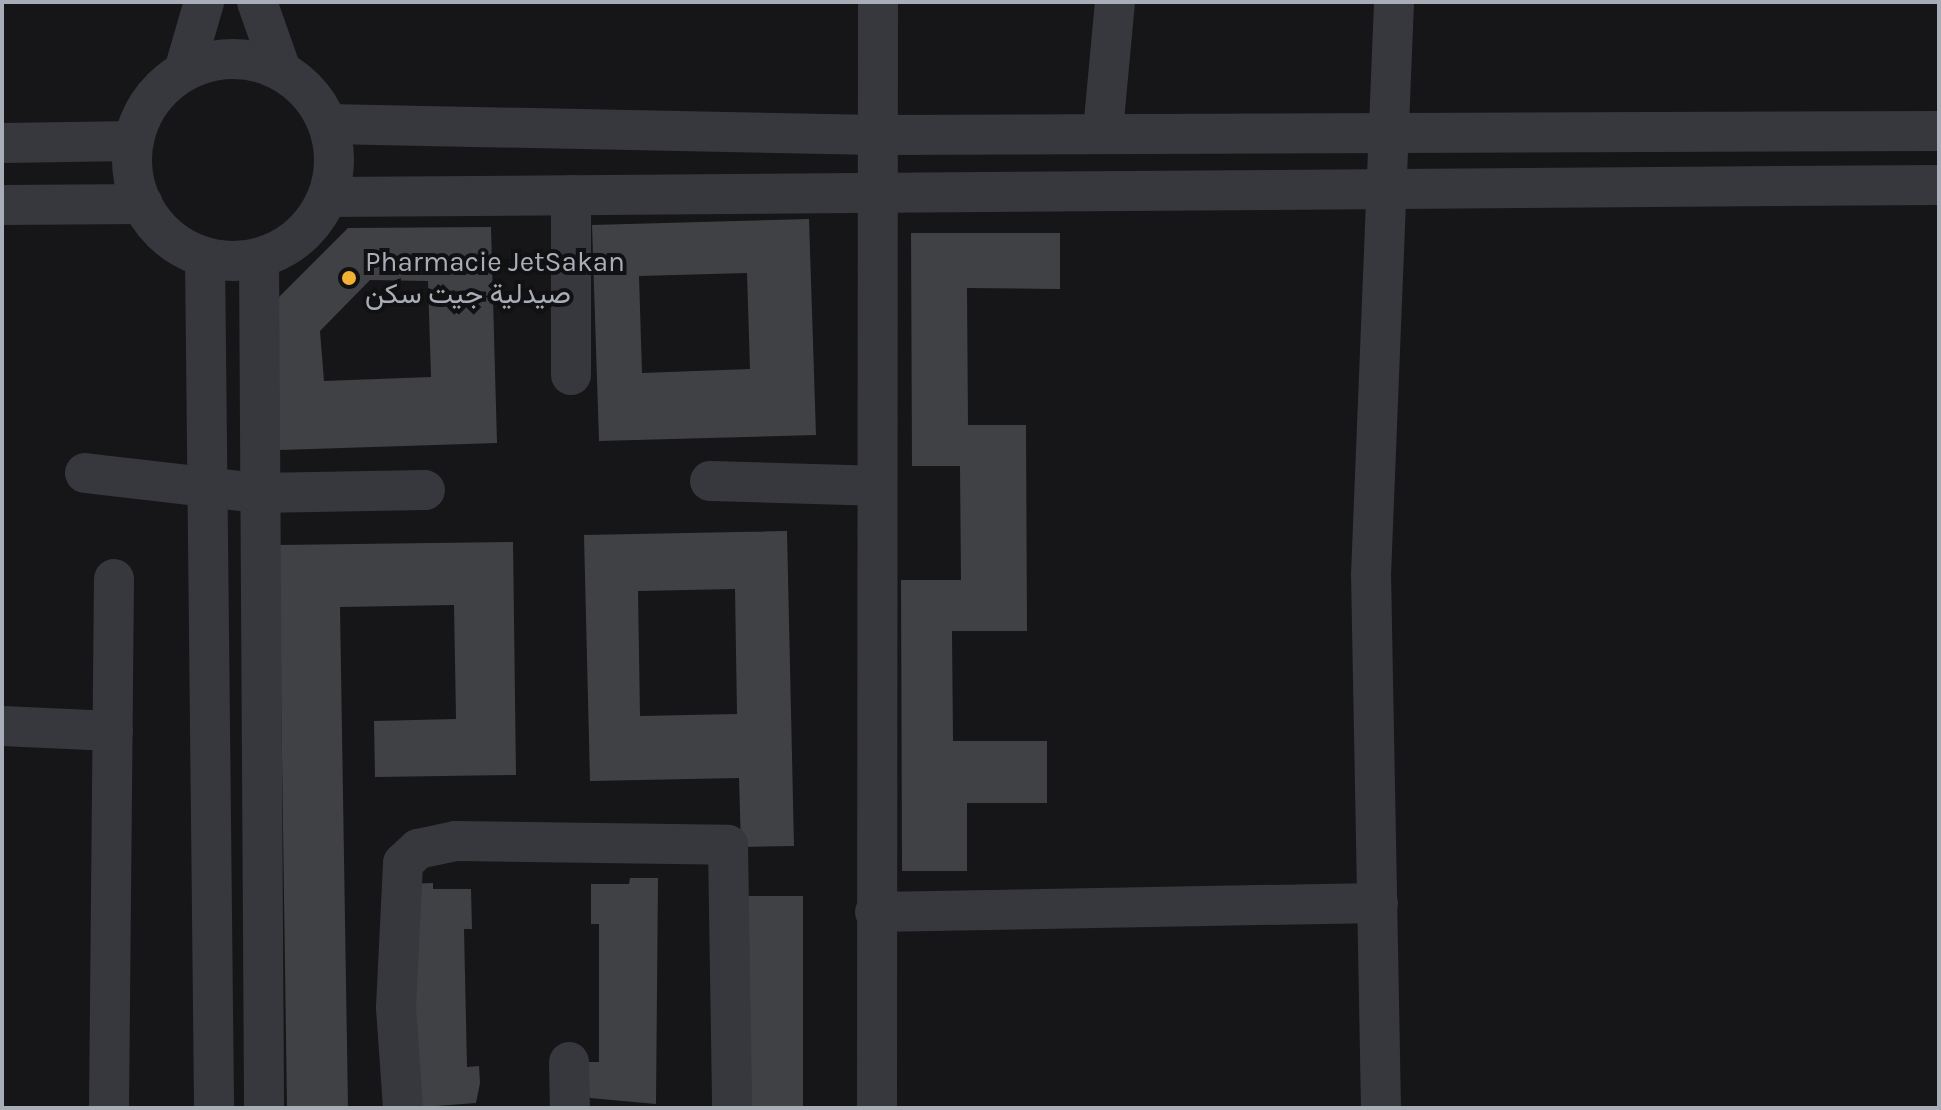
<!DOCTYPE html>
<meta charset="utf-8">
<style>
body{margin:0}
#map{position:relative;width:1941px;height:1110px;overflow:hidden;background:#161618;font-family:Karla,Vazirmatn,sans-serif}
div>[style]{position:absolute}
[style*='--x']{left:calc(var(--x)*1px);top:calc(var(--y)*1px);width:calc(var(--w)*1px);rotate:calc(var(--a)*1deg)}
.building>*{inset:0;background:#404145;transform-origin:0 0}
.minor>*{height:40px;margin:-20px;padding:0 20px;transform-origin:20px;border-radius:20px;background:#37383d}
.minor>.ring{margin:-20px;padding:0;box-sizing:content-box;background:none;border:40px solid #37383d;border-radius:50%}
.dots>*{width:22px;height:22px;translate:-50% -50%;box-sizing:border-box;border:4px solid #111113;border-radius:50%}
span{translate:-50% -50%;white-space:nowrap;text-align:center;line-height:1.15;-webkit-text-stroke:8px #111113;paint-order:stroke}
.poi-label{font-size:28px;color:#a8adb8}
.left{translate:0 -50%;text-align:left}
.frame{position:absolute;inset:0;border:4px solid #a8adb8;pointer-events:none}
</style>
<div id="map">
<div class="building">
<i style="clip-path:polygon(evenodd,809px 219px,816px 435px,599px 441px,592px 225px,809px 219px,747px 273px,750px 369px,642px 373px,639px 276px,747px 273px)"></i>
<i style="clip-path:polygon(evenodd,491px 227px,497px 443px,280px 450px,263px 313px,348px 228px,491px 227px,370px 280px,428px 281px,431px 377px,324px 381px,320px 331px,370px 280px)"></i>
<i style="clip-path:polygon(911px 233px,1060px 233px,1060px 289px,967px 288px,968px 425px,1026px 425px,1027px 631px,952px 631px,953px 741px,1047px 741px,1047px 803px,967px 803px,967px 871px,902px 871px,901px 580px,961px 580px,960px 466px,912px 466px)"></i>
<i style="clip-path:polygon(evenodd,787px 531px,794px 846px,741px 847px,739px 778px,590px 781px,584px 535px,787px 531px,735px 589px,737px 714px,640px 716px,638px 591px,735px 589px)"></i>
<i style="clip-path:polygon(513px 542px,516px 775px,375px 777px,374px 721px,456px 719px,454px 605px,340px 607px,348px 1108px,287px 1108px,279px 545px)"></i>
<i style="clip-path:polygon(630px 878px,658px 878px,656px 1104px,590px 1098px,585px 1079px,585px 1062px,599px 1062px,599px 924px,591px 924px,591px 884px,629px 884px)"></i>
<i style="clip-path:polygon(433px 883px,433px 889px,471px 889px,472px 929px,464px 929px,467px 1067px,479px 1066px,480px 1083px,476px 1103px,409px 1108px,404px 884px)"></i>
<i style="left:739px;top:896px;width:64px;height:212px"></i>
</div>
<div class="minor">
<i style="--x:257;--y:2;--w:72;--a:70.6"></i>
<i class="ring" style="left:132px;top:59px;width:162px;height:162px"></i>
<i style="--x:184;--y:71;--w:72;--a:-73.8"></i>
<i style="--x:328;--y:124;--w:550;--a:1.15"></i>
<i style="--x:878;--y:135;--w:1061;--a:-0.22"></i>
<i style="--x:1103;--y:131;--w:130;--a:-84.7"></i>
<i style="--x:2;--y:143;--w:132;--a:-0.9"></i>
<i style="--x:328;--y:197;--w:1611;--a:-0.43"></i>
<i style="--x:2;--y:205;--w:141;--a:-0.4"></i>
<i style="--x:205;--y:257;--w:851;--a:89.39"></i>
<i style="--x:259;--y:258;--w:850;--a:89.66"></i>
<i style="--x:571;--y:375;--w:180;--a:-90"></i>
<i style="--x:85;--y:473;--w:173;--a:6.6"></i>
<i style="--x:257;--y:493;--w:168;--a:-1"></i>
<i style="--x:710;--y:481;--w:164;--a:1.7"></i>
<i style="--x:2;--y:726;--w:111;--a:2.6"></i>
<i style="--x:875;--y:912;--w:503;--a:-1.03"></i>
<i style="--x:569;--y:1062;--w:46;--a:88.8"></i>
<i style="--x:109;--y:1108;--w:529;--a:-89.46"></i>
<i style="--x:403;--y:1108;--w:101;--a:-94"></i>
<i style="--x:396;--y:1007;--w:144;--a:-87.2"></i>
<i style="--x:403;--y:863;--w:21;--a:-43"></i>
<i style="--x:418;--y:849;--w:39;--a:-12"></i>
<i style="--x:456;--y:841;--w:272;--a:0.8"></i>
<i style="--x:728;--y:845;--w:263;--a:89.1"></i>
<i style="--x:877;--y:1108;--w:1106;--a:-89.95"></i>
<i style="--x:1381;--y:1108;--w:533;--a:-91.07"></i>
<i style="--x:1371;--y:575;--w:573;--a:-87.7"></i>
</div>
<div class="dots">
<i style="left:349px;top:278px;background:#f2b134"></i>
</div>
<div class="poi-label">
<span class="left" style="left:365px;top:278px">Pharmacie JetSakan<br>صيدلية جيت سكن</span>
</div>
<div class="frame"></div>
</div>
